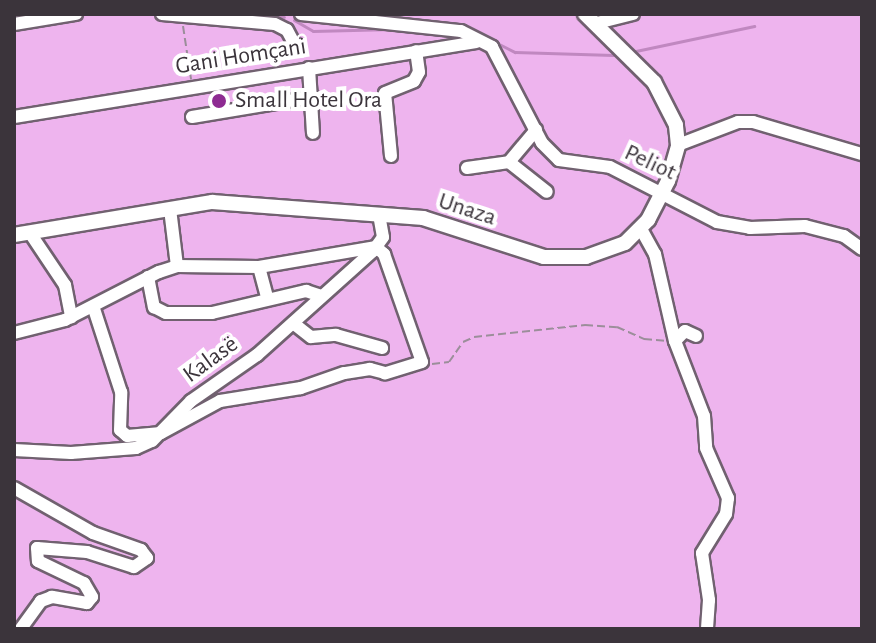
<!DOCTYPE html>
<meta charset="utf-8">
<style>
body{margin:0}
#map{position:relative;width:876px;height:643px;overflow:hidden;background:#fce9fb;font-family:"Alegreya Sans",sans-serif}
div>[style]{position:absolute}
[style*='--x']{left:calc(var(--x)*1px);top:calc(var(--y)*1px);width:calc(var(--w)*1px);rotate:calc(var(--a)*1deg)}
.green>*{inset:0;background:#eeb4ee;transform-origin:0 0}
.stream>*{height:3px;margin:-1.5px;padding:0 1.5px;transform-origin:1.5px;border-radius:1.5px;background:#c088c0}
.path>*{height:2px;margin-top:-1px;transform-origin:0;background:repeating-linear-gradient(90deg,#9b8e9a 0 8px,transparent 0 12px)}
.roads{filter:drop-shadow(2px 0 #716170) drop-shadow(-2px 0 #716170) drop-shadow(0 2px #716170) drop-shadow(0 -2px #716170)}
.minor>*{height:12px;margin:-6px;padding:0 6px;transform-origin:6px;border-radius:6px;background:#fff}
.major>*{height:14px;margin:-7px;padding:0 7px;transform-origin:7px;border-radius:7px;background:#fff}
.dots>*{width:22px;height:22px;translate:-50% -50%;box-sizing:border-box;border:4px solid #fff;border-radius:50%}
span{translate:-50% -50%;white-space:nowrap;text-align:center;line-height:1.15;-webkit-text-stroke:8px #fff;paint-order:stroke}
.street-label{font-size:24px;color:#3b343b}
.poi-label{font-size:24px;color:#3b343b}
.left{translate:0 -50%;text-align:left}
.frame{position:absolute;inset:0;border:16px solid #3b343b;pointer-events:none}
</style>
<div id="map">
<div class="green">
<i style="left:14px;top:14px;width:848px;height:615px"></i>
</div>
<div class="stream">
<i style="--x:14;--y:14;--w:3;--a:0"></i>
<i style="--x:251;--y:14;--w:33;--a:5"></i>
<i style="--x:294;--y:20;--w:22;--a:30"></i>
<i style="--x:313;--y:31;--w:80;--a:-1.4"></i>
<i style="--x:497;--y:43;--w:20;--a:27"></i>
<i style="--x:515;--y:52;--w:98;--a:1.8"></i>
<i style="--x:631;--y:52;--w:126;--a:-11.9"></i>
</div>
<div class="path">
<i style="--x:183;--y:26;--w:54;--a:81.4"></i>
<i style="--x:432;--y:364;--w:17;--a:-7"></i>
<i style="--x:449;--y:362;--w:24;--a:-55"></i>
<i style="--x:463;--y:342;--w:12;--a:-24"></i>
<i style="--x:474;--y:337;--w:112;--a:-6.2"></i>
<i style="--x:585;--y:325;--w:32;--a:4"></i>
<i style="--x:617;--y:327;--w:30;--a:24"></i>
<i style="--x:644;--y:339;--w:21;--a:5"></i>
</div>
<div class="roads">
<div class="minor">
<i style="--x:162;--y:14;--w:113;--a:5.1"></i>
<i style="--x:275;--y:24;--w:13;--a:27"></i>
<i style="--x:287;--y:30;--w:15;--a:62"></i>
<i style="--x:301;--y:14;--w:161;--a:6.1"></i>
<i style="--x:461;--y:31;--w:35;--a:27"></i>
<i style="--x:492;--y:47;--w:108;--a:62.5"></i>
<i style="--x:542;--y:143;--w:24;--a:45"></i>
<i style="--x:559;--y:160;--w:51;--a:7.8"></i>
<i style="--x:610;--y:167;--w:120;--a:27.2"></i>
<i style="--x:717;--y:222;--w:34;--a:10"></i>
<i style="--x:750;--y:228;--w:55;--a:-2.1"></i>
<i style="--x:805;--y:226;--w:40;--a:14.4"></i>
<i style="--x:844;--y:236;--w:22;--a:36"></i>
<i style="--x:597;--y:23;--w:37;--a:-14"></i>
<i style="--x:14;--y:24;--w:63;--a:-9.2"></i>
<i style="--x:309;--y:68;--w:65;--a:86.5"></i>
<i style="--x:14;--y:117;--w:468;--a:-9.2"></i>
<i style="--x:192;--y:117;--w:123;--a:-9.4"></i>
<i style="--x:678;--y:145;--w:64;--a:-21"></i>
<i style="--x:738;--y:122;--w:15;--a:0"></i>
<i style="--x:753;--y:122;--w:114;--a:16.4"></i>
<i style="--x:391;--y:156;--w:63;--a:-95.4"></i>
<i style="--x:385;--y:93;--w:31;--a:-22"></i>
<i style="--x:414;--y:81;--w:10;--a:-61"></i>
<i style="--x:419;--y:72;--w:21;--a:-98"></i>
<i style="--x:509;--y:162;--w:48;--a:38.3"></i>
<i style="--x:467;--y:168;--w:42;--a:-8.1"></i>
<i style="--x:509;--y:162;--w:42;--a:-49.8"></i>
<i style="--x:170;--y:209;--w:57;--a:83"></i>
<i style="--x:641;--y:229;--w:29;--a:61"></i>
<i style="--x:655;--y:254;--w:89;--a:77.1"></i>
<i style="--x:675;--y:341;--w:80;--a:68.9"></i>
<i style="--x:704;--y:416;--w:32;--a:86"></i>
<i style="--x:706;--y:448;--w:55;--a:66.3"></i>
<i style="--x:728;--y:498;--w:16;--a:97"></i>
<i style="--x:726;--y:514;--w:46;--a:121.6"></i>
<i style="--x:702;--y:553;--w:48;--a:81.5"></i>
<i style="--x:709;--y:600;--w:29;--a:94"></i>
<i style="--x:30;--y:233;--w:63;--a:56.1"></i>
<i style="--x:65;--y:285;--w:33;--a:79"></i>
<i style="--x:259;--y:267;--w:31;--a:75"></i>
<i style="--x:148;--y:277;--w:31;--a:79"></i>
<i style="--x:154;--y:307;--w:13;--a:27"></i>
<i style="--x:166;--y:313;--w:46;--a:0"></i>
<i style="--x:212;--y:313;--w:97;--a:-13.2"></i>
<i style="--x:306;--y:291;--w:16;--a:18"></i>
<i style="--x:293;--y:323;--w:23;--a:38"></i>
<i style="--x:311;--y:337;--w:25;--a:-5"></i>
<i style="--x:336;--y:335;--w:48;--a:15.8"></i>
<i style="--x:14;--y:333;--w:53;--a:-14.3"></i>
<i style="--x:65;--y:320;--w:106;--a:-27.1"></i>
<i style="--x:159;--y:272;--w:19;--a:-18"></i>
<i style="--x:177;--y:266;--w:82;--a:0.7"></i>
<i style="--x:259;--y:267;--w:119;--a:-9.7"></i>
<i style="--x:376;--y:247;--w:11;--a:41"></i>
<i style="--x:384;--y:254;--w:114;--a:70.6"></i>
<i style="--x:422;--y:362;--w:39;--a:163"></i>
<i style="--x:385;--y:373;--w:16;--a:-165"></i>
<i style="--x:370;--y:369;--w:26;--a:171"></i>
<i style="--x:344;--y:373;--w:46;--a:160.8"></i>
<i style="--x:301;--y:388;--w:82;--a:170.9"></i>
<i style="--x:220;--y:401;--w:67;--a:151.5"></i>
<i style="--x:161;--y:433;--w:34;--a:175"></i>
<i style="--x:127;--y:436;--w:9;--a:-139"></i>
<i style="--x:120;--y:430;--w:38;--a:-88"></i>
<i style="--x:121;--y:392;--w:90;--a:-108"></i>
<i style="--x:675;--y:341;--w:14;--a:-45"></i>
<i style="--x:685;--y:331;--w:12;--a:24"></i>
<i style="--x:14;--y:450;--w:57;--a:3"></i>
<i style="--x:71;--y:453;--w:65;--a:-4.4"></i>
<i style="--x:136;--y:448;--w:17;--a:-24"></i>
<i style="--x:152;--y:441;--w:56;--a:-45.7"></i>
<i style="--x:191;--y:401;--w:80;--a:-34.9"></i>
<i style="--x:257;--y:355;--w:156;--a:-41.9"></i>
<i style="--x:373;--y:251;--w:17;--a:-54"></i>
<i style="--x:383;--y:237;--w:23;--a:-100"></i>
<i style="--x:14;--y:488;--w:91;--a:29.7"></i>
<i style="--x:93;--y:533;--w:51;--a:19.5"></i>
<i style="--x:141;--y:550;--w:10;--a:53"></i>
<i style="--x:147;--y:558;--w:16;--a:145"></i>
<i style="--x:134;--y:567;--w:49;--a:-162.3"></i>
<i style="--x:87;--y:552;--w:50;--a:-175.4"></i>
<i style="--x:37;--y:548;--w:13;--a:86"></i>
<i style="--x:38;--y:561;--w:51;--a:25.6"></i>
<i style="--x:84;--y:583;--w:16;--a:60"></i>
<i style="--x:92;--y:597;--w:8;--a:130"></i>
<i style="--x:87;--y:603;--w:36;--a:-170"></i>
<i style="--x:52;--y:597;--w:12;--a:160"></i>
<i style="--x:41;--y:601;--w:34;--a:126"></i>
</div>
<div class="major">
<i style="--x:14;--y:235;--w:201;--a:-9.5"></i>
<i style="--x:212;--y:202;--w:212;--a:4.3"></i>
<i style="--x:423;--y:218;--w:127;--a:17.9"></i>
<i style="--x:544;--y:257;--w:42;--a:0"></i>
<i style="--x:586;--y:257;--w:41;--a:-19.7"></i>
<i style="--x:625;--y:243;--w:33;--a:-45"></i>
<i style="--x:648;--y:220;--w:44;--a:-62.9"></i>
<i style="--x:668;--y:181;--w:37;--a:-74"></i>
<i style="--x:678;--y:145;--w:20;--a:-96"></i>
<i style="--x:676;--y:125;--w:48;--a:-117.1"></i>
<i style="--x:654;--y:82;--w:97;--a:-135.4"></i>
</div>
</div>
<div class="dots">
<i style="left:219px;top:101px;background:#8e2b92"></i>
</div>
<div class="street-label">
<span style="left:241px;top:57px;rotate:-9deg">Gani Homçani</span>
<span style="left:650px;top:163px;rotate:25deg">Peliot</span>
<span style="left:467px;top:210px;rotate:18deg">Unaza</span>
<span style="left:211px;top:360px;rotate:-36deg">Kalasë</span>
</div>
<div class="poi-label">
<span class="left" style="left:235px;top:101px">Small Hotel Ora</span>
</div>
<div class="frame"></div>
</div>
